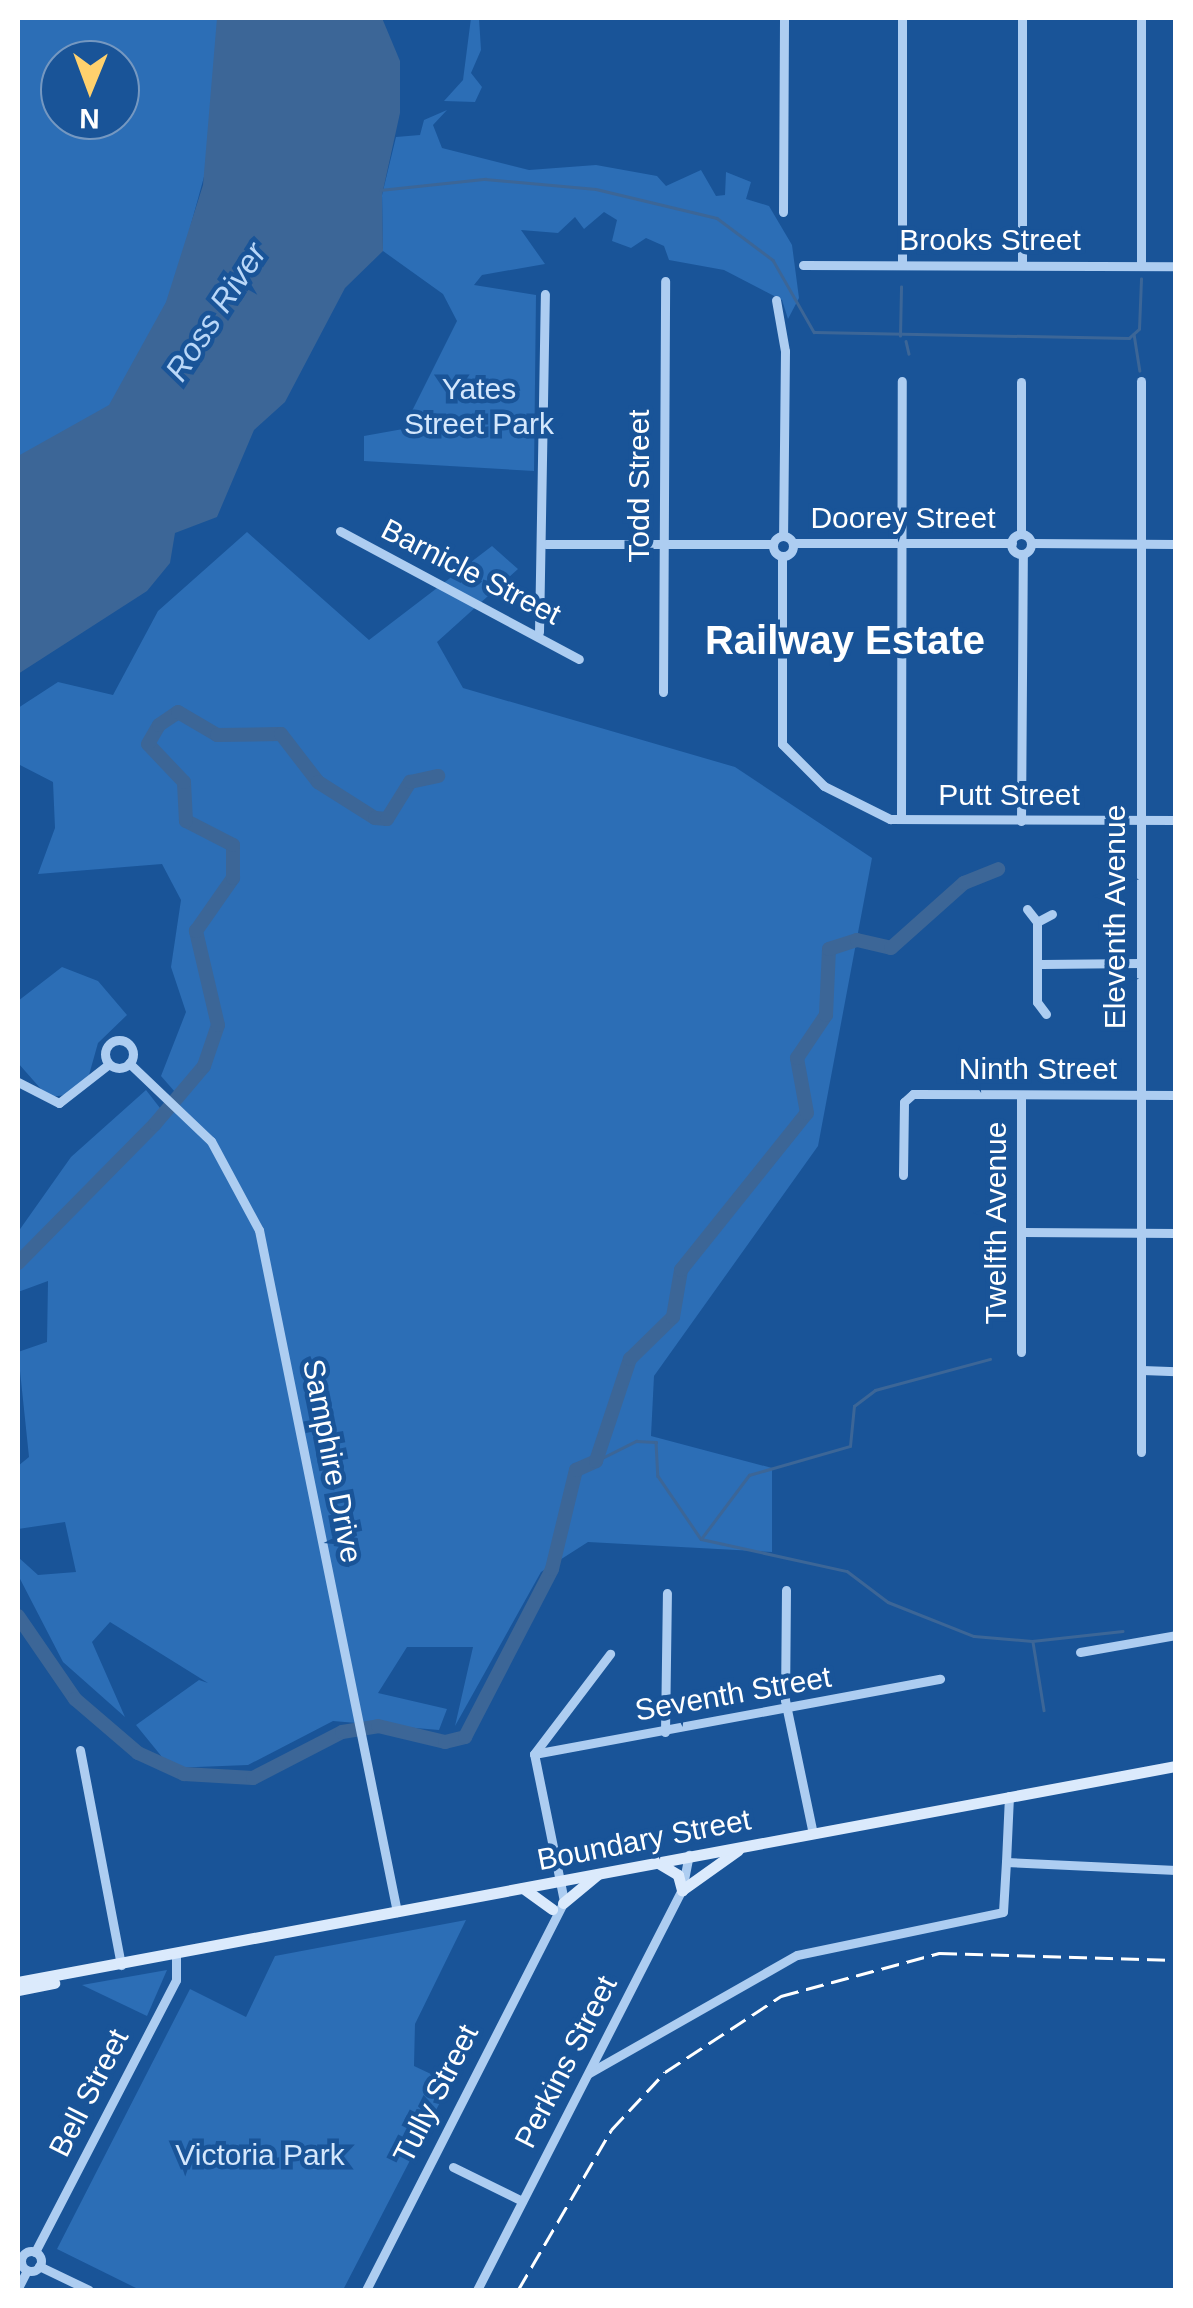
<!DOCTYPE html>
<style>
body{margin:0}
#map{position:relative;width:1193px;height:2308px;overflow:hidden;background:#195498;font-family:Helvetica,sans-serif}
div>[style]{position:absolute}
[style*='--x']{left:calc(var(--x)*1px);top:calc(var(--y)*1px);width:calc(var(--w)*1px);rotate:calc(var(--a)*1deg)}
.green>*{inset:0;background:#2c6eb6}
.water>*{inset:0;background:#3c6697}
.stream>*{height:2.5px;margin:-1.25px;padding:0 1.25px;transform-origin:1.25px;border-radius:1.25px;background:#3c6697}
.river>*{height:14px;margin:-7px;padding:0 7px;transform-origin:7px;border-radius:7px;background:#3c6697}
.minor>*{height:9px;margin:-4.5px;padding:0 4.5px;transform-origin:4.5px;border-radius:4.5px;background:#adcdf1}
.minor>.ring{margin:-4.5px;padding:0;box-sizing:content-box;background:none;border:9px solid #adcdf1;border-radius:50%}
.secondary>*{height:11px;margin:-5.5px;padding:0 5.5px;transform-origin:5.5px;border-radius:5.5px;background:#dbeafc}
.rail>*{height:2.5px;margin-top:-1.25px;transform-origin:0;background:repeating-linear-gradient(90deg,#fff 0 18px,transparent 0 26px)}
span{translate:-50% -50%;white-space:nowrap;text-align:center;line-height:1.15;-webkit-text-stroke:9px #195498;paint-order:stroke}
.street-label{font-size:30px;color:#fff}
.park-label{font-size:30px;color:#d4e7fc}
.water-label{font-size:32px;color:#b9d7f8;font-style:italic}
.district-label{font-size:40px;color:#fff;font-weight:700}
.frame{position:absolute;inset:0;border:20px solid #fff;pointer-events:none}
.north{position:absolute;left:40px;top:40px;width:100px;height:100px;box-sizing:border-box;background:#195498;border:2px solid #7598c1;border-radius:50%;rotate:181deg;font-size:28px;font-weight:700;line-height:40px;text-align:center;color:#fff}
.north::after{content:'';display:block;margin:auto;width:35px;height:45px;background:#ffd16d;clip-path:polygon(50% 0,100% 100%,50% 72%,0 100%)}
</style>
<div id="map">
<div class="green">
<i style="clip-path:polygon(evenodd,18px 18px,229px 18px,236px 60px,153px 363px,53px 465px,18px 477px,18px 18px,60px 60px,120px 60px,120px 120px,60px 120px,60px 60px)"></i>
<i style="clip-path:polygon(471px 18px,479px 18px,481px 50px,471px 73px,482px 87px,475px 102px,444px 101px,463px 80px)"></i>
<i style="clip-path:polygon(447px 110px,433px 125px,442px 148px,529px 170px,596px 165px,657px 176px,666px 186px,701px 170px,716px 196px,725px 195px,726px 172px,751px 182px,746px 199px,769px 206px,792px 245px,799px 298px,788px 319px,782px 300px,724px 270px,669px 260px,664px 246px,646px 238px,631px 248px,612px 241px,617px 220px,604px 212px,584px 229px,575px 217px,558px 233px,521px 230px,545px 264px,482px 275px,474px 285px,536px 295px,534px 471px,364px 461px,364px 436px,403px 429px,457px 321px,443px 294px,383px 251px,382px 195px,396px 137px,420px 135px,424px 120px)"></i>
<i style="clip-path:polygon(247px 532px,369px 640px,492px 546px,518px 569px,437px 642px,463px 688px,735px 767px,872px 858px,818px 1146px,654px 1376px,651px 1436px,772px 1468px,772px 1552px,588px 1542px,541px 1572px,455px 1726px,473px 1647px,407px 1647px,378px 1693px,447px 1709px,439px 1730px,333px 1721px,248px 1765px,171px 1768px,136px 1725px,199px 1680px,208px 1683px,110px 1622px,92px 1642px,125px 1717px,63px 1662px,18px 1575px,18px 1557px,38px 1575px,76px 1572px,65px 1522px,18px 1529px,18px 1466px,29px 1457px,18px 1352px,47px 1342px,48px 1281px,18px 1292px,18px 1232px,71px 1157px,146px 1090px,160px 1108px,175px 1092px,161px 1076px,186px 1012px,171px 967px,181px 900px,162px 864px,38px 874px,55px 828px,53px 782px,18px 764px,18px 708px,58px 682px,113px 695px,158px 611px)"></i>
<i style="clip-path:polygon(62px 967px,98px 981px,127px 1015px,98px 1043px,89px 1075px,67px 1095px,48px 1097px,18px 1063px,18px 1001px)"></i>
<i style="clip-path:polygon(466px 1920px,415px 2024px,414px 2066px,450px 2083px,343px 2290px,140px 2290px,57px 2249px,190px 1989px,246px 2017px,275px 1956px)"></i>
<i style="clip-path:polygon(167px 1970px,147px 2016px,82px 1985px)"></i>
</div>
<div class="water">
<i style="clip-path:polygon(217px 18px,382px 18px,400px 61px,400px 113px,382px 195px,383px 251px,345px 288px,285px 402px,254px 430px,217px 517px,175px 533px,170px 563px,147px 591px,18px 674px,18px 456px,109px 405px,166px 302px,203px 185px)"></i>
</div>
<div class="stream">
<i style="--x:380;--y:190;--w:106;--a:-6"></i>
<i style="--x:485;--y:179;--w:111;--a:5.1"></i>
<i style="--x:596;--y:189;--w:124;--a:13.5"></i>
<i style="--x:717;--y:218;--w:70;--a:36.9"></i>
<i style="--x:773;--y:260;--w:83;--a:60.3"></i>
<i style="--x:814;--y:332;--w:315;--a:1.1"></i>
<i style="--x:1129;--y:338;--w:13;--a:-42"></i>
<i style="--x:1139;--y:329;--w:50;--a:-87.7"></i>
<i style="--x:1134;--y:334;--w:37;--a:81"></i>
<i style="--x:900;--y:336;--w:49;--a:-88.8"></i>
<i style="--x:906;--y:341;--w:13;--a:77"></i>
<i style="--x:596;--y:1461;--w:45;--a:-26.6"></i>
<i style="--x:636;--y:1441;--w:20;--a:3"></i>
<i style="--x:656;--y:1442;--w:34;--a:87"></i>
<i style="--x:658;--y:1476;--w:76;--a:55.7"></i>
<i style="--x:701;--y:1539;--w:149;--a:12.4"></i>
<i style="--x:847;--y:1571;--w:51;--a:37.1"></i>
<i style="--x:888;--y:1602;--w:92;--a:21.6"></i>
<i style="--x:974;--y:1636;--w:58;--a:4.9"></i>
<i style="--x:1032;--y:1641;--w:91;--a:-6.3"></i>
<i style="--x:701;--y:1539;--w:80;--a:-53.1"></i>
<i style="--x:749;--y:1475;--w:105;--a:-16"></i>
<i style="--x:850;--y:1446;--w:40;--a:-84.3"></i>
<i style="--x:854;--y:1406;--w:26;--a:-37"></i>
<i style="--x:875;--y:1390;--w:119;--a:-15.1"></i>
<i style="--x:1033;--y:1642;--w:69;--a:80.8"></i>
</div>
<div class="river">
<i style="--x:18;--y:1263;--w:195;--a:-45.4"></i>
<i style="--x:155;--y:1124;--w:76;--a:-49.8"></i>
<i style="--x:204;--y:1066;--w:43;--a:-71.1"></i>
<i style="--x:218;--y:1025;--w:97;--a:-103.2"></i>
<i style="--x:196;--y:931;--w:65;--a:-55.1"></i>
<i style="--x:233;--y:878;--w:33;--a:-90"></i>
<i style="--x:233;--y:845;--w:53;--a:-152.9"></i>
<i style="--x:186;--y:821;--w:39;--a:-93"></i>
<i style="--x:184;--y:782;--w:52;--a:-133.5"></i>
<i style="--x:148;--y:744;--w:22;--a:-60"></i>
<i style="--x:159;--y:725;--w:23;--a:-34"></i>
<i style="--x:178;--y:712;--w:45;--a:30.5"></i>
<i style="--x:217;--y:735;--w:64;--a:-0.9"></i>
<i style="--x:281;--y:734;--w:61;--a:52.4"></i>
<i style="--x:318;--y:782;--w:67;--a:32.3"></i>
<i style="--x:375;--y:818;--w:12;--a:5"></i>
<i style="--x:387;--y:819;--w:44;--a:-58.1"></i>
<i style="--x:410;--y:782;--w:29;--a:-12"></i>
<i style="--x:18;--y:1616;--w:101;--a:55.5"></i>
<i style="--x:75;--y:1699;--w:83;--a:40.6"></i>
<i style="--x:138;--y:1753;--w:51;--a:24.5"></i>
<i style="--x:184;--y:1774;--w:69;--a:3.3"></i>
<i style="--x:253;--y:1778;--w:100;--a:-27.3"></i>
<i style="--x:342;--y:1732;--w:36;--a:-9"></i>
<i style="--x:378;--y:1726;--w:69;--a:13.4"></i>
<i style="--x:445;--y:1742;--w:21;--a:-14"></i>
<i style="--x:465;--y:1737;--w:189;--a:-62.6"></i>
<i style="--x:552;--y:1569;--w:102;--a:-76.4"></i>
<i style="--x:576;--y:1470;--w:22;--a:-24"></i>
<i style="--x:596;--y:1461;--w:108;--a:-71.6"></i>
<i style="--x:630;--y:1359;--w:60;--a:-44.3"></i>
<i style="--x:673;--y:1317;--w:48;--a:-80.3"></i>
<i style="--x:681;--y:1270;--w:201;--a:-51.3"></i>
<i style="--x:807;--y:1113;--w:56;--a:-100.3"></i>
<i style="--x:797;--y:1058;--w:52;--a:-56"></i>
<i style="--x:826;--y:1015;--w:66;--a:-87.4"></i>
<i style="--x:829;--y:949;--w:29;--a:-18"></i>
<i style="--x:857;--y:940;--w:35;--a:13"></i>
<i style="--x:891;--y:948;--w:98;--a:-41.7"></i>
<i style="--x:964;--y:883;--w:37;--a:-22"></i>
</div>
<div class="minor">
<i style="--x:902;--y:18;--w:246;--a:90"></i>
<i style="--x:1022;--y:18;--w:247;--a:90"></i>
<i style="--x:1141;--y:18;--w:248;--a:90"></i>
<i style="--x:783;--y:212;--w:194;--a:-89.7"></i>
<i style="--x:803;--y:265;--w:373;--a:0.2"></i>
<i style="--x:776;--y:300;--w:52;--a:80"></i>
<i style="--x:785;--y:351;--w:184;--a:90.6"></i>
<i style="--x:1141;--y:381;--w:1071;--a:90"></i>
<i style="--x:1021;--y:382;--w:152;--a:90"></i>
<i style="--x:340;--y:531;--w:271;--a:28.2"></i>
<i class="ring" style="left:1011px;top:534px;width:11px;height:11px"></i>
<i class="ring" style="left:773px;top:536px;width:11px;height:11px"></i>
<i style="--x:794;--y:543;--w:218;--a:0"></i>
<i style="--x:1031;--y:543;--w:145;--a:0.4"></i>
<i style="--x:546;--y:544;--w:227;--a:0"></i>
<i style="--x:782;--y:556;--w:188;--a:90"></i>
<i style="--x:782;--y:744;--w:59;--a:45"></i>
<i style="--x:824;--y:786;--w:74;--a:26.6"></i>
<i style="--x:890;--y:819;--w:286;--a:0.2"></i>
<i style="--x:539;--y:632;--w:338;--a:-89"></i>
<i style="--x:663;--y:692;--w:411;--a:-89.7"></i>
<i style="--x:901;--y:819;--w:438;--a:-89.9"></i>
<i style="--x:1021;--y:821;--w:267;--a:-89.6"></i>
<i style="--x:1027;--y:909;--w:16;--a:52"></i>
<i style="--x:1042;--y:964;--w:97;--a:-0.6"></i>
<i style="--x:1046;--y:1014;--w:15;--a:-127"></i>
<i style="--x:1037;--y:1002;--w:80;--a:-90"></i>
<i style="--x:1037;--y:922;--w:17;--a:-28"></i>
<i class="ring" style="left:105px;top:1040px;width:19px;height:19px"></i>
<i style="--x:129;--y:1063;--w:113;--a:43.6"></i>
<i style="--x:211;--y:1141;--w:101;--a:61.7"></i>
<i style="--x:259;--y:1230;--w:696;--a:78.56"></i>
<i style="--x:18;--y:1082;--w:46;--a:27.1"></i>
<i style="--x:59;--y:1103;--w:63;--a:-38"></i>
<i style="--x:1021;--y:1095;--w:257;--a:90"></i>
<i style="--x:903;--y:1175;--w:73;--a:-89.2"></i>
<i style="--x:904;--y:1102;--w:12;--a:-42"></i>
<i style="--x:913;--y:1094;--w:263;--a:0.2"></i>
<i style="--x:1023;--y:1232;--w:153;--a:0.4"></i>
<i style="--x:1142;--y:1370;--w:34;--a:2"></i>
<i style="--x:786;--y:1590;--w:110;--a:90.5"></i>
<i style="--x:785;--y:1700;--w:137;--a:78.2"></i>
<i style="--x:1080;--y:1652;--w:97;--a:-10"></i>
<i style="--x:665;--y:1732;--w:139;--a:-89.2"></i>
<i style="--x:80;--y:1750;--w:219;--a:79.2"></i>
<i style="--x:534;--y:1754;--w:413;--a:-10.5"></i>
<i style="--x:534;--y:1754;--w:126;--a:-52.8"></i>
<i style="--x:1006;--y:1862;--w:66;--a:-87.4"></i>
<i style="--x:589;--y:2073;--w:239;--a:-29.6"></i>
<i style="--x:797;--y:1955;--w:210;--a:-11.8"></i>
<i style="--x:1003;--y:1912;--w:50;--a:-86.6"></i>
<i style="--x:1006;--y:1862;--w:170;--a:2.7"></i>
<i style="--x:453;--y:2167;--w:77;--a:26.2"></i>
<i class="ring" style="left:21px;top:2251px;width:11px;height:11px"></i>
<i style="--x:35;--y:2252;--w:306;--a:-62.6"></i>
<i style="--x:176;--y:1980;--w:25;--a:-90"></i>
<i style="--x:39;--y:2266;--w:55;--a:25.6"></i>
<i style="--x:18;--y:2288;--w:20;--a:-63"></i>
<i style="--x:366;--y:2290;--w:436;--a:-63"></i>
<i style="--x:564;--y:1901;--w:150;--a:-101.5"></i>
<i style="--x:477;--y:2290;--w:449;--a:-62.9"></i>
<i style="--x:682;--y:1890;--w:36;--a:-79"></i>
</div>
<div class="secondary">
<i style="--x:655;--y:1861;--w:27;--a:31"></i>
<i style="--x:678;--y:1875;--w:16;--a:75"></i>
<i style="--x:682;--y:1890;--w:69;--a:-35.5"></i>
<i style="--x:523;--y:1888;--w:36;--a:36"></i>
<i style="--x:563;--y:1903;--w:45;--a:-39.6"></i>
<i style="--x:18;--y:1982;--w:1178;--a:-10.57"></i>
<i style="--x:18;--y:1990;--w:37;--a:-11"></i>
</div>
<div class="rail">
<i style="--x:518;--y:2290;--w:185;--a:-59.8"></i>
<i style="--x:611;--y:2130;--w:79;--a:-47"></i>
<i style="--x:665;--y:2072;--w:139;--a:-33.2"></i>
<i style="--x:781;--y:1996;--w:164;--a:-15.2"></i>
<i style="--x:939;--y:1953;--w:237;--a:1.7"></i>
</div>
<div class="street-label">
<span style="left:990px;top:240px">Brooks Street</span>
<span style="left:639px;top:486px;rotate:-90deg">Todd Street</span>
<span style="left:903px;top:518px">Doorey Street</span>
<span style="left:471px;top:572px;rotate:27deg">Barnicle Street</span>
<span style="left:1009px;top:795px">Putt Street</span>
<span style="left:1115px;top:917px;rotate:-90deg">Eleventh Avenue</span>
<span style="left:1038px;top:1069px">Ninth Street</span>
<span style="left:996px;top:1223px;rotate:-90deg">Twelfth Avenue</span>
<span style="left:332px;top:1461px;rotate:79deg">Samphire Drive</span>
<span style="left:733px;top:1694px;rotate:-10deg">Seventh Street</span>
<span style="left:644px;top:1840px;rotate:-11deg">Boundary Street</span>
<span style="left:566px;top:2062px;rotate:-63deg">Perkins Street</span>
<span style="left:89px;top:2093px;rotate:-63deg">Bell Street</span>
<span style="left:436px;top:2094px;rotate:-63deg">Tully Street</span>
</div>
<div class="park-label">
<span style="left:479px;top:406px">Yates<br>Street Park</span>
<span style="left:260px;top:2155px">Victoria Park</span>
</div>
<div class="water-label">
<span style="left:216px;top:312px;rotate:-57deg">Ross River</span>
</div>
<div class="district-label">
<span style="left:845px;top:640px">Railway Estate</span>
</div>
<div class="frame"></div>
<div class="north">N</div>
</div>
